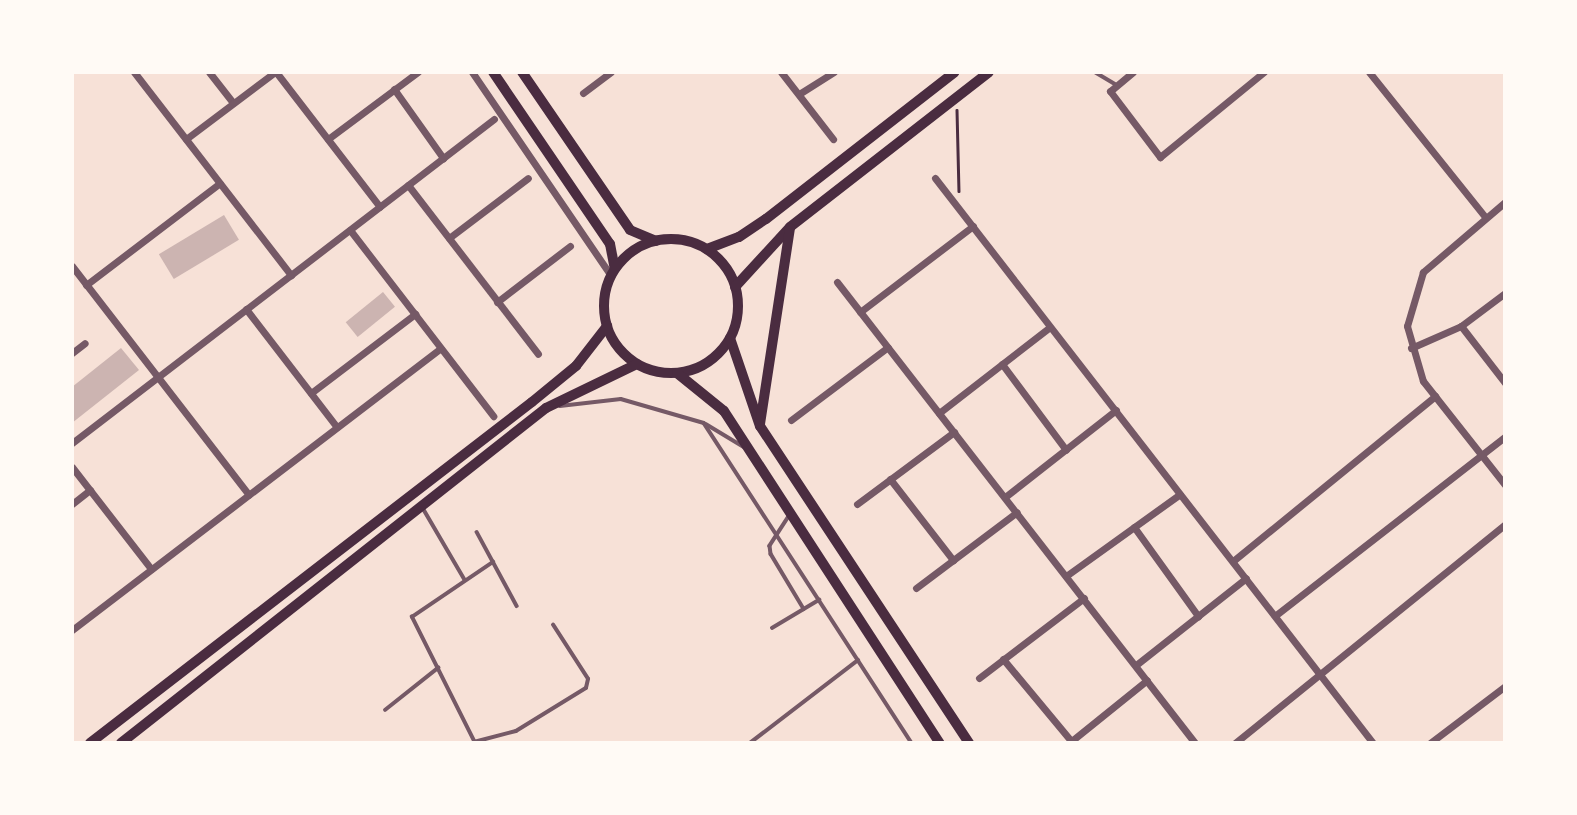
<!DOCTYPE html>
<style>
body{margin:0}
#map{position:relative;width:1577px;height:815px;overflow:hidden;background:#f7e1d7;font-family:"PT Sans",sans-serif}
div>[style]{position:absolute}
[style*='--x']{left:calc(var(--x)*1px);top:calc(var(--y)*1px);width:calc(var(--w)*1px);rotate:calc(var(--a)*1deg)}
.building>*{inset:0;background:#ccb4b1;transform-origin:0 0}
.path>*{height:2.5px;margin:-1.25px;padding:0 1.25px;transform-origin:1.25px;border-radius:1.25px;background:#4a2c40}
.service>*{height:3.5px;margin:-1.75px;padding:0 1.75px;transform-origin:1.75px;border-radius:1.75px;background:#755966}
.minor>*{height:7px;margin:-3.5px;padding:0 3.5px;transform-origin:3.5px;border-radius:3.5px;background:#755966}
.secondary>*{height:10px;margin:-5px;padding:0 5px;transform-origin:5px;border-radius:5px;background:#4a2c40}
.secondary>.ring{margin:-5px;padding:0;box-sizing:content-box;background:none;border:10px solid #4a2c40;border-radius:50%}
span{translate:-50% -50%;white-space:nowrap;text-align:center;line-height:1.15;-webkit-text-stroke:7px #fffaf5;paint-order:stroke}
.frame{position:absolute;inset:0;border:74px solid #fffaf5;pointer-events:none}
</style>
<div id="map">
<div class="building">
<i style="left:224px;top:215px;width:29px;height:76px;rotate:59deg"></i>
<i style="left:383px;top:292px;width:19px;height:48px;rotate:51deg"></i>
<i style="clip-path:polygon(121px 348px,139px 370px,72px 423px,72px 387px)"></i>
</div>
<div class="path">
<i style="--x:957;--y:110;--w:81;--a:88.6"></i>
</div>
<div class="service">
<i style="--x:1095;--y:72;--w:23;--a:31"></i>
<i style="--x:560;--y:406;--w:61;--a:-6.5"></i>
<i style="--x:621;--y:399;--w:86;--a:16.1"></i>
<i style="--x:704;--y:423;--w:382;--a:57"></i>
<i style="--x:706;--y:424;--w:44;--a:31.2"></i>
<i style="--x:423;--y:508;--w:83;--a:59.7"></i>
<i style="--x:790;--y:515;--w:37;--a:123"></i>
<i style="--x:770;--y:546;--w:8;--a:83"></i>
<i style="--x:771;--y:554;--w:64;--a:59"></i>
<i style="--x:477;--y:532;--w:84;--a:61.6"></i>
<i style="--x:772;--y:628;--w:55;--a:-30.8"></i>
<i style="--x:385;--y:710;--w:68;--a:-38.4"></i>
<i style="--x:474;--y:742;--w:43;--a:-14.7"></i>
<i style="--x:516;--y:731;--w:82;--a:-31.6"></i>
<i style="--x:586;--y:688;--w:9;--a:-77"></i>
<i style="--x:588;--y:679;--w:64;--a:-122.9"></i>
<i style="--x:475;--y:743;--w:141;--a:-116.6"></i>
<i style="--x:412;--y:617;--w:98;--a:-34.2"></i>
<i style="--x:750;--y:743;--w:136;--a:-37.5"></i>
</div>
<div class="minor">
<i style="--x:134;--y:72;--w:257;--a:52.3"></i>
<i style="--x:209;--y:72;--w:39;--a:52"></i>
<i style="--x:276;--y:72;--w:170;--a:52.4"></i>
<i style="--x:472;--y:72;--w:247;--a:55.7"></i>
<i style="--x:781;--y:72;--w:85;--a:52.2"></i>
<i style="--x:1133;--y:72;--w:30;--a:140"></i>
<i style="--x:1110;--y:91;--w:83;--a:52.9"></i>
<i style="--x:1160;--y:157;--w:134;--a:-39.3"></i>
<i style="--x:1369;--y:72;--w:186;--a:51.3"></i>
<i style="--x:394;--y:89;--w:85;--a:54.6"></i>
<i style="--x:583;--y:93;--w:35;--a:-37"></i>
<i style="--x:799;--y:94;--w:41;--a:-32.2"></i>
<i style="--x:186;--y:139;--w:111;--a:-37"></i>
<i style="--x:328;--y:139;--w:112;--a:-36.7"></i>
<i style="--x:935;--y:178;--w:715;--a:52.22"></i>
<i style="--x:408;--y:185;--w:213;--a:52.4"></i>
<i style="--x:1505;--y:202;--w:108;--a:139.5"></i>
<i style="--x:1423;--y:272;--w:56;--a:106.5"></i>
<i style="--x:1407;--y:326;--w:57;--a:73.8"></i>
<i style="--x:1423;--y:381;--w:132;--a:51.7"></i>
<i style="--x:350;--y:230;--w:235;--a:52.4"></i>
<i style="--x:449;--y:238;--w:99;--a:-37.2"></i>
<i style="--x:72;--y:266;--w:289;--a:52.3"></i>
<i style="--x:837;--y:282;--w:584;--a:52.17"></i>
<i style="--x:86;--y:285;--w:168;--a:-37.3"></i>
<i style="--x:497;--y:302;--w:92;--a:-37.5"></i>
<i style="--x:246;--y:309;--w:149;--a:52.4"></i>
<i style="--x:860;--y:312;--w:142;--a:-37.3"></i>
<i style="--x:1461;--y:326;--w:72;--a:52.3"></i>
<i style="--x:1411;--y:348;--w:55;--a:-23.7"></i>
<i style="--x:1461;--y:326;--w:55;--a:-36.9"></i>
<i style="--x:72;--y:353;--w:16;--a:-38"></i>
<i style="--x:1002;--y:364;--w:107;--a:53.3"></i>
<i style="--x:311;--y:393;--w:131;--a:-37.2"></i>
<i style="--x:939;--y:413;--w:140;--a:-37.8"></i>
<i style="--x:791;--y:420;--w:121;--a:-37"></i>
<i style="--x:72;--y:443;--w:532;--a:-37.52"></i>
<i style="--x:72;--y:467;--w:129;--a:52.2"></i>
<i style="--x:890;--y:479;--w:103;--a:52.1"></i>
<i style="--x:1005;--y:497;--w:141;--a:-38.1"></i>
<i style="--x:72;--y:504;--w:23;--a:-38"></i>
<i style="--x:857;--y:504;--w:121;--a:-36.6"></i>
<i style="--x:1134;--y:527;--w:110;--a:54.3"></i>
<i style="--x:1233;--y:561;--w:261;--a:-39.2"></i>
<i style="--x:1066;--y:576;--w:140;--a:-35.7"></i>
<i style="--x:916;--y:588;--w:126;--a:-37"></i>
<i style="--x:1276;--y:615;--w:290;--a:-37.9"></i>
<i style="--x:72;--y:630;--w:464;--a:-37.4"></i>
<i style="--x:1003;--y:659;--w:107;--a:50.3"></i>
<i style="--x:1136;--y:665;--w:140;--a:-38.3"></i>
<i style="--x:979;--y:678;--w:132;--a:-37.3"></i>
<i style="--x:1069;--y:743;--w:100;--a:-38.9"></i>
<i style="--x:1235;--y:743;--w:348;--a:-39"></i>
<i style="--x:1430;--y:743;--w:94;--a:-37.2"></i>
</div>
<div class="secondary">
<i style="--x:493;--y:72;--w:208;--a:55.8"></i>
<i style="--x:610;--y:244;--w:25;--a:79"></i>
<i style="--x:522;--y:72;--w:191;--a:55.6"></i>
<i style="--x:630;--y:230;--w:28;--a:23"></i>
<i class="ring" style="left:604px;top:239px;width:124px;height:124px"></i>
<i style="--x:707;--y:249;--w:34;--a:-21"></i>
<i style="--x:739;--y:237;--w:32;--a:-34"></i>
<i style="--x:766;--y:219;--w:239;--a:-37.9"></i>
<i style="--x:735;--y:287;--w:81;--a:-47.5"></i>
<i style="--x:790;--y:227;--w:252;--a:-37.9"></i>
<i style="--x:730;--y:338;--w:93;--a:71.2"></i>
<i style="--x:760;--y:426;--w:380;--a:56.6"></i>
<i style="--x:677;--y:373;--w:60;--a:39"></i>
<i style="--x:724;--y:411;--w:396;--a:57"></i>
<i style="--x:760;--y:424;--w:198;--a:-81.3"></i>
<i style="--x:90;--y:743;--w:558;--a:-37.65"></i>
<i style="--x:532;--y:402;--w:57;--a:-39.3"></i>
<i style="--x:576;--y:366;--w:51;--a:-52.2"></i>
<i style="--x:121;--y:743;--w:541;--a:-38.25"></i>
<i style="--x:546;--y:408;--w:101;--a:-25.8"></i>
</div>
<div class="frame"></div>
</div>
